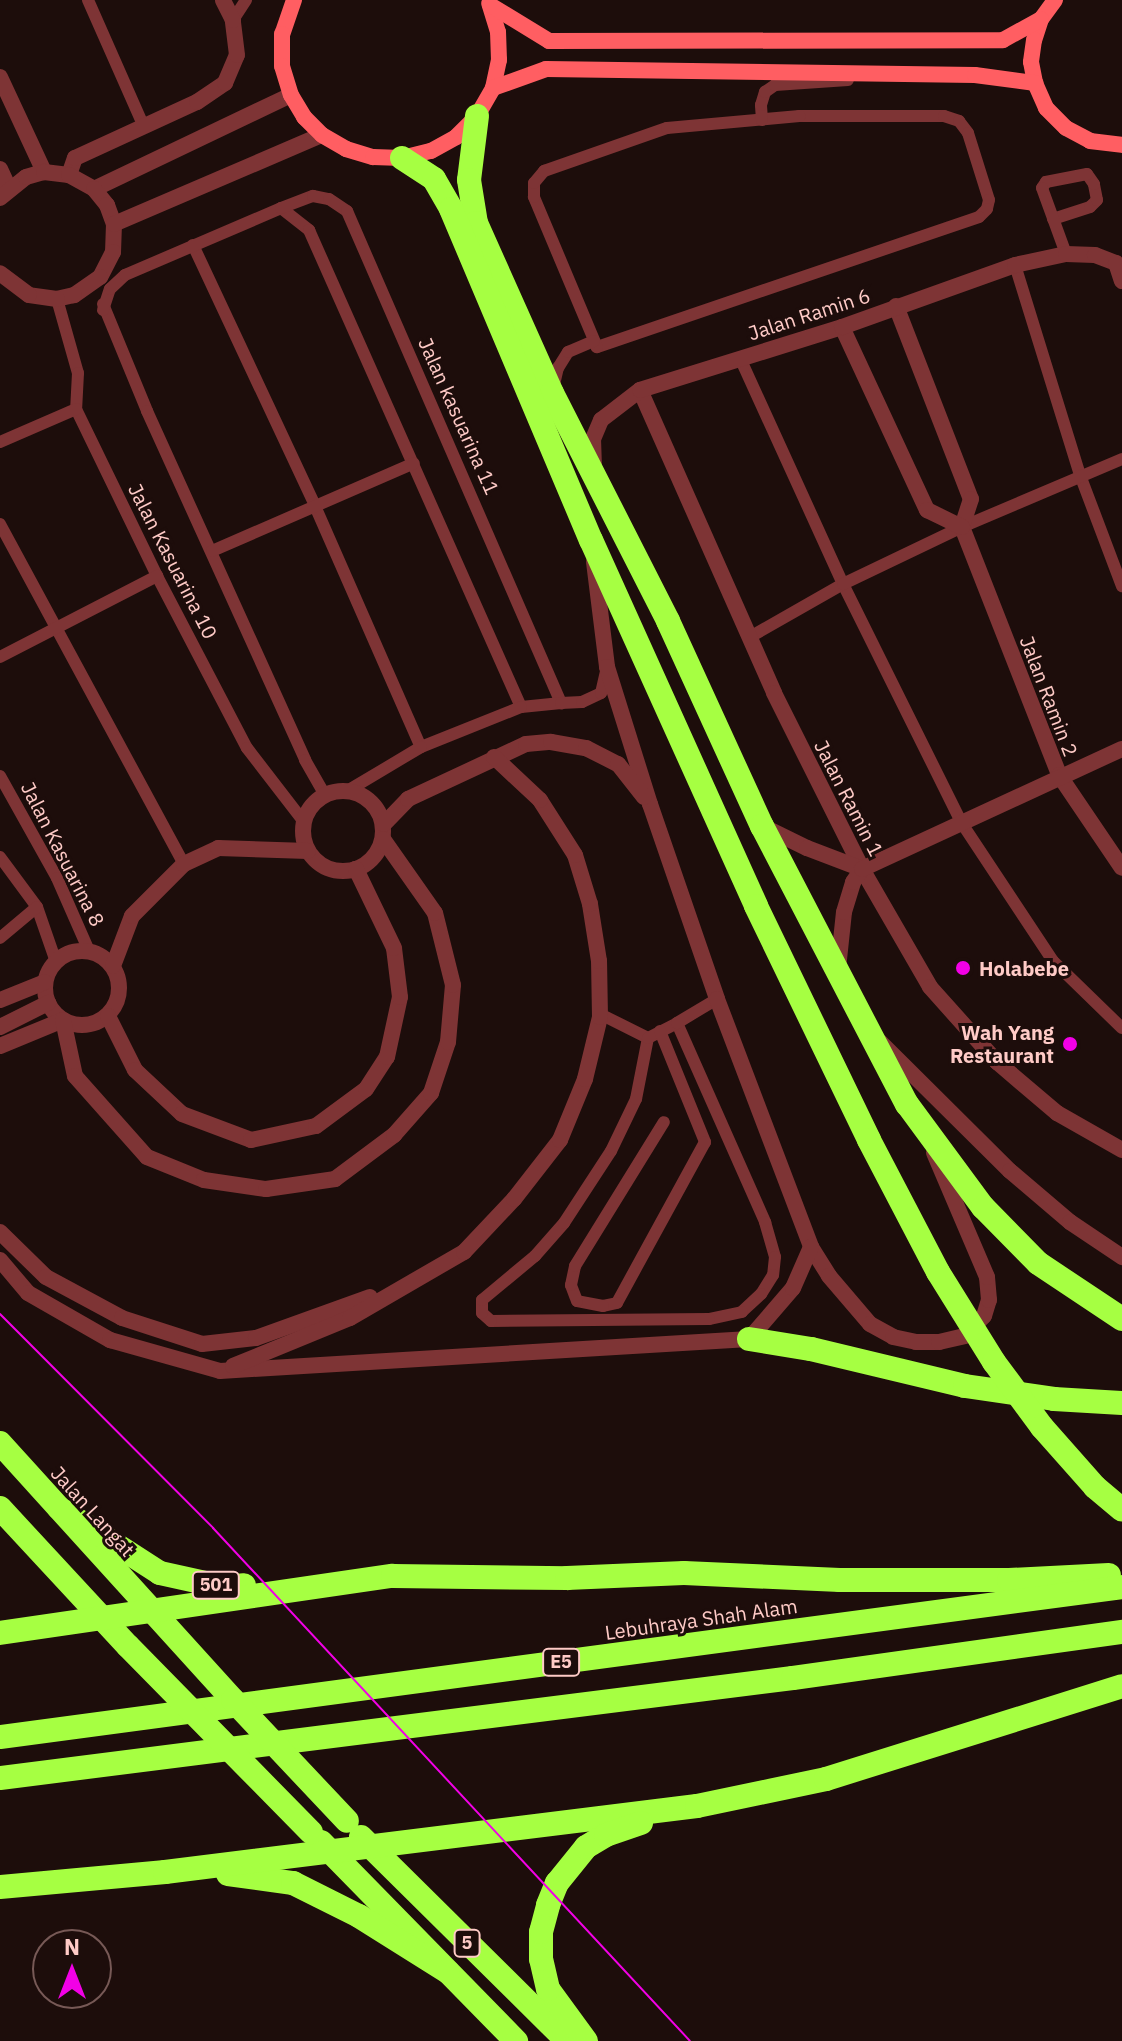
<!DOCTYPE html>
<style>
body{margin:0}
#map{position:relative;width:1122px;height:2041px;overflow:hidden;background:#1d0d0b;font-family:"IBM Plex Sans",sans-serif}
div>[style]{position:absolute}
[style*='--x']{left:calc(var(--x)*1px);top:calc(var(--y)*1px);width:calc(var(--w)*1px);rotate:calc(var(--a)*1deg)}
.lane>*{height:12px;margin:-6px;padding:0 6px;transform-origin:6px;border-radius:6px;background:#7e3435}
.street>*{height:16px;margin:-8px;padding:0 8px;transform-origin:8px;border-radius:8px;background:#7e3435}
.street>.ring{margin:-8px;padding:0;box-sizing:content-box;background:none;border:16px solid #7e3435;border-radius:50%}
.secondary>*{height:16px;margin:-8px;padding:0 8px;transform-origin:8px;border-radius:8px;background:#ff5e62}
.highway>*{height:24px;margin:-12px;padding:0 12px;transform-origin:12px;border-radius:12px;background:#a6ff42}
.tram>*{height:2px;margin:-1px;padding:0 1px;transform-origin:1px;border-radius:1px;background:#f200e6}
.highway-bridge>*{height:24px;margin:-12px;padding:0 12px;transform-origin:12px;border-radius:12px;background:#a6ff42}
.dots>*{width:22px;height:22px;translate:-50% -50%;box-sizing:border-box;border:4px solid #1d0d0b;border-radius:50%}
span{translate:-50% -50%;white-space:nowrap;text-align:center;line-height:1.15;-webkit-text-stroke:6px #1d0d0b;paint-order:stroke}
.shield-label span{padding:2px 6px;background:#1d0d0b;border:2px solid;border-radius:6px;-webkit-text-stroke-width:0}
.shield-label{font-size:18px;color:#ffcbc7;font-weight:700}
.street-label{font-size:20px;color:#ffcbc7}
.poi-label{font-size:20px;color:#ffcbc7;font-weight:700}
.left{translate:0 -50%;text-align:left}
.right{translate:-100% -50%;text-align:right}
.north{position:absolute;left:32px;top:1929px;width:80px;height:80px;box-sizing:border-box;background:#1d0d0b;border:2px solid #775956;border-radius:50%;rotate:0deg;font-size:22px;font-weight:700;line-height:32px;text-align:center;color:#ffcbc7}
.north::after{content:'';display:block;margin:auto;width:28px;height:36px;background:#f200e6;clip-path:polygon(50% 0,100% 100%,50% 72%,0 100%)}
</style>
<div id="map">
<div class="lane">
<i style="--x:88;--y:0;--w:139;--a:66.2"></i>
<i style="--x:233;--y:20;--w:24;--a:-57"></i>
<i style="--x:799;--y:116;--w:145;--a:0"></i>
<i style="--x:944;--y:116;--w:16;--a:18"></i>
<i style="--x:959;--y:121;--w:15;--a:53"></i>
<i style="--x:968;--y:133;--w:70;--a:72.6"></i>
<i style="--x:989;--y:200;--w:9;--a:103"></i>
<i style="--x:987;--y:209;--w:11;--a:135"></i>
<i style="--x:979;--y:217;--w:404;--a:161.2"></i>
<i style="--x:597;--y:347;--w:163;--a:-112.8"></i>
<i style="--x:534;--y:197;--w:14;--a:-90"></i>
<i style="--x:534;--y:183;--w:16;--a:-50"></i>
<i style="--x:544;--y:171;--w:130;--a:-19.3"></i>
<i style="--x:667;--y:128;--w:133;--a:-5.2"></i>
<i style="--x:762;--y:120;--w:15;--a:-94"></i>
<i style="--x:761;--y:105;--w:14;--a:-73"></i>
<i style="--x:765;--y:92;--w:12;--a:-35"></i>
<i style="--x:775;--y:85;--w:73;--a:-3.9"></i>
<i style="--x:281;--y:208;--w:36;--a:38"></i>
<i style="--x:309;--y:230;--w:522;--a:66.04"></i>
<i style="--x:1053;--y:219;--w:39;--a:-18"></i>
<i style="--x:1090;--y:207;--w:10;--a:-45"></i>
<i style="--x:1097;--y:200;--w:16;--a:-101"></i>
<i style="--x:1094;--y:184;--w:12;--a:-125"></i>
<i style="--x:1087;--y:174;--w:42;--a:169"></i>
<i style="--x:1046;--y:182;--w:7;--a:124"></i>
<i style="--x:1042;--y:188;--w:70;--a:70"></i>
<i style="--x:193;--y:245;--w:288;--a:64.9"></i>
<i style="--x:315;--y:506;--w:263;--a:66.3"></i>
<i style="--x:1015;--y:265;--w:220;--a:72.8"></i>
<i style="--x:1080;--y:475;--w:119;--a:69.3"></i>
<i style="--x:57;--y:299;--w:77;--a:74.2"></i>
<i style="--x:78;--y:373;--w:36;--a:93"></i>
<i style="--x:76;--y:409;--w:186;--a:64.1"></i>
<i style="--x:157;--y:576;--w:194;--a:62.4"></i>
<i style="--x:247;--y:748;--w:93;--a:52.4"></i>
<i style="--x:103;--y:304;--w:116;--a:67.6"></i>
<i style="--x:147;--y:411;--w:383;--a:65.6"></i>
<i style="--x:305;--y:760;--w:40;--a:60.3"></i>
<i style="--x:103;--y:310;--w:22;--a:-72"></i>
<i style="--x:110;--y:289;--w:21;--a:-43"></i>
<i style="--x:125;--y:275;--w:170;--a:-23.2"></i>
<i style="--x:281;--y:208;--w:34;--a:-21"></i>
<i style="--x:313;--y:196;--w:16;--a:11"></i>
<i style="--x:329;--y:199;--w:22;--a:34"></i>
<i style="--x:347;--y:211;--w:537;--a:66.49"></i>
<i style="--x:561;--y:703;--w:40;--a:174.3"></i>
<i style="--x:521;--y:707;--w:108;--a:158.2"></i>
<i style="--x:421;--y:747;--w:84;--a:149.2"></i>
<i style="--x:740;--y:358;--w:248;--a:65.5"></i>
<i style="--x:843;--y:584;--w:266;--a:63.6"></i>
<i style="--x:961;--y:822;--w:167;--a:56.5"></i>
<i style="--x:1053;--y:961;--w:96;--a:44.2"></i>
<i style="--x:553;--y:389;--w:22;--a:-77"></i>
<i style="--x:558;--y:368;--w:19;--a:-58"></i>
<i style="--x:568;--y:352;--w:28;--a:-23"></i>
<i style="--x:0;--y:442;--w:83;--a:-23.5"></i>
<i style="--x:0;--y:524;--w:387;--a:61.6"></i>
<i style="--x:212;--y:551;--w:220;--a:-23.5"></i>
<i style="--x:750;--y:637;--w:107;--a:-29.7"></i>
<i style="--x:843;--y:584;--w:132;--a:-25.6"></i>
<i style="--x:962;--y:527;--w:174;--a:-23"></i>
<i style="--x:0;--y:657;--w:177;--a:-27.3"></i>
<i style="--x:561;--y:703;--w:21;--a:-3"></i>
<i style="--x:582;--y:702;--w:21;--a:-25"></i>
<i style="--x:601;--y:693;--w:27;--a:-77"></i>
<i style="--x:0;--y:776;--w:117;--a:60.8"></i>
<i style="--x:57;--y:878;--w:80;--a:66.3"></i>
<i style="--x:0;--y:857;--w:62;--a:53.5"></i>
<i style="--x:37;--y:907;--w:58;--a:70.9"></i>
<i style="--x:0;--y:938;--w:48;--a:-40"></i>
<i style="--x:600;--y:1014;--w:54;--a:26.6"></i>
<i style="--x:677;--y:1023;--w:218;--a:66.1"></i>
<i style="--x:765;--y:1222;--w:36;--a:74"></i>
<i style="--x:775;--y:1257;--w:18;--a:96"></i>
<i style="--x:773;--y:1275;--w:22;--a:122"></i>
<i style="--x:761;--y:1294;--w:26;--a:137"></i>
<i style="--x:742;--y:1312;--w:34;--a:168"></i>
<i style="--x:709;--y:1319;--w:218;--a:179.5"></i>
<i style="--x:491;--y:1321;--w:12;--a:-138"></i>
<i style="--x:482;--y:1313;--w:13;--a:-90"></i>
<i style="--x:482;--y:1300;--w:69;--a:-39.7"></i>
<i style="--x:535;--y:1256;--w:44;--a:-48.7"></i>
<i style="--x:564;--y:1223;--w:86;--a:-56.9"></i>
<i style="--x:611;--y:1151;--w:58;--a:-64.3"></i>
<i style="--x:636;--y:1099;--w:62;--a:-78.9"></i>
<i style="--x:648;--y:1038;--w:33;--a:-27"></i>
<i style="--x:677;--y:1023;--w:47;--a:-31"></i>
<i style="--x:660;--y:1031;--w:120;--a:67.9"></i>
<i style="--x:705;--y:1142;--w:183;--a:118.7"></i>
<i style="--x:617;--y:1303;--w:14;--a:168"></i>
<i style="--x:603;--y:1306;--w:26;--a:-169"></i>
<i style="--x:577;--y:1301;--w:17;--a:-111"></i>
<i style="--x:571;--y:1285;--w:19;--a:-78"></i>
<i style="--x:575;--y:1266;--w:169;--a:-58.3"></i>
</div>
<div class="street">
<i style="--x:0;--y:77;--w:105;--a:65.1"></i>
<i style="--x:0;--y:169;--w:21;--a:65"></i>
<i style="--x:69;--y:175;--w:18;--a:-71"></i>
<i style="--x:75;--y:158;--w:134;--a:-24.7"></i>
<i style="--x:197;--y:102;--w:34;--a:-34"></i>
<i style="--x:225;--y:83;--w:30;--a:-67"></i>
<i style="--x:237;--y:55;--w:35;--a:-97"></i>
<i style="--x:233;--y:20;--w:22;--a:-117"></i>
<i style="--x:94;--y:189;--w:218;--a:-25.5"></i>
<i style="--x:0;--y:198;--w:33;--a:-39"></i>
<i style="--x:26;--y:177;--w:19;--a:-16"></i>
<i style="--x:44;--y:172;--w:25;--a:7"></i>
<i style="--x:69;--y:175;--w:29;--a:29"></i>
<i style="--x:94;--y:189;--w:21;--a:51"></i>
<i style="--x:107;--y:205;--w:20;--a:70"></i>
<i style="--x:114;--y:224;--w:28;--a:92"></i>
<i style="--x:113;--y:252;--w:28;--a:117"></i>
<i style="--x:100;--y:277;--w:32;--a:145"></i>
<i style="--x:74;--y:295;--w:17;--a:167"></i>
<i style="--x:57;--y:299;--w:28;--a:-172"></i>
<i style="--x:29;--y:295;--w:36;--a:-143"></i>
<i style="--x:114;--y:224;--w:226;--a:-23.2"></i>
<i style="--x:896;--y:306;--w:207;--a:68.8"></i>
<i style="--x:971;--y:499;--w:29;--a:108"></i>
<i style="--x:962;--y:527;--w:266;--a:68.6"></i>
<i style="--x:1059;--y:775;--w:112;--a:55.9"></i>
<i style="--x:842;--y:327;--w:202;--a:65.1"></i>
<i style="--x:927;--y:510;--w:39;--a:26"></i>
<i style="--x:640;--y:390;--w:331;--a:66.1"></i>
<i style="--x:774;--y:693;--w:197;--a:63.4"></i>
<i style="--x:862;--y:869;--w:136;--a:60"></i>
<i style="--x:930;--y:987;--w:101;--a:48.2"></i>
<i style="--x:997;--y:1062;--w:79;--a:40.4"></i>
<i style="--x:1057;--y:1113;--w:75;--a:29.6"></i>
<i style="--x:594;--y:467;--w:28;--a:-92"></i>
<i style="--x:593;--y:439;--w:21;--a:-67"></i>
<i style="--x:601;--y:420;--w:49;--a:-37.6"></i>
<i style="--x:640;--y:390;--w:212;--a:-17.3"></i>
<i style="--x:842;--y:327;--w:184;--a:-19.7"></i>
<i style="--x:1015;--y:265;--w:52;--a:-12.2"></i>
<i style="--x:1066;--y:254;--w:29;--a:2"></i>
<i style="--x:1095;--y:255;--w:22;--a:21"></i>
<i style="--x:1116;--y:263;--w:19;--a:72"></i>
<i style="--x:594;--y:562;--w:106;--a:82.9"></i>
<i style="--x:607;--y:667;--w:144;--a:72.6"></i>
<i style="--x:650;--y:804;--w:206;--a:71"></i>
<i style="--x:717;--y:999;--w:265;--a:69.2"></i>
<i style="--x:811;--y:1247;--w:34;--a:58"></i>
<i style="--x:829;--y:1276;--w:63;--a:49.5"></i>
<i style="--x:870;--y:1324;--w:26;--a:29"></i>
<i style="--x:893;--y:1337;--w:24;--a:12"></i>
<i style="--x:916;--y:1342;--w:23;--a:0"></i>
<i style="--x:939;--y:1342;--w:26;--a:-13"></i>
<i style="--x:964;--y:1336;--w:28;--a:-45"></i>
<i style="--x:984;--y:1316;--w:17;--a:-73"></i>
<i style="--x:989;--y:1300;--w:23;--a:-95"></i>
<i style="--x:987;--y:1277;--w:135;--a:-113.1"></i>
<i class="ring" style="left:303px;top:791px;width:64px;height:64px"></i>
<i style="--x:384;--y:824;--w:35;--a:-46"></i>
<i style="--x:408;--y:799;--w:130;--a:-25"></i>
<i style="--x:526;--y:744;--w:25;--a:-5"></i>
<i style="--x:551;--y:742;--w:36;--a:10"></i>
<i style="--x:586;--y:748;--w:36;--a:27"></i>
<i style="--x:618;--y:764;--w:42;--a:51.8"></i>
<i style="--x:762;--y:826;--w:50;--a:26.1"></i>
<i style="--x:807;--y:848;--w:59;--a:20.9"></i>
<i class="ring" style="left:45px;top:951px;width:58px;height:58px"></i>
<i style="--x:113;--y:966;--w:53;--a:-69.2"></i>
<i style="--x:132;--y:916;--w:74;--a:-45"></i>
<i style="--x:184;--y:864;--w:38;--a:-25"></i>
<i style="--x:218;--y:848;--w:90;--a:1.9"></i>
<i style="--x:838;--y:969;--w:57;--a:-84"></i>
<i style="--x:844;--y:912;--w:31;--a:-73"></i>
<i style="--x:853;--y:882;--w:16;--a:-55"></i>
<i style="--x:862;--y:869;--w:286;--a:-24.8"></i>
<i style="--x:0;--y:1000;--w:48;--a:-21.8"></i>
<i style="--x:108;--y:1016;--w:60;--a:63.4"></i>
<i style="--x:135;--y:1070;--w:64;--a:43.1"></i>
<i style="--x:182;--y:1114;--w:74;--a:20.6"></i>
<i style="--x:251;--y:1140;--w:66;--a:-12.2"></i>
<i style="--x:316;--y:1126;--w:62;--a:-36.5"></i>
<i style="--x:366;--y:1089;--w:38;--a:-57"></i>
<i style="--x:387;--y:1057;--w:61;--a:-77.8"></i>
<i style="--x:400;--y:997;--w:49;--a:-97"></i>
<i style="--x:394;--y:948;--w:88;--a:-115.7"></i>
<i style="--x:0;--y:1027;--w:54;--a:-26.6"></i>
<i style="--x:880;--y:1042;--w:183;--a:44.8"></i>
<i style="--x:1010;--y:1171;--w:79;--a:40.4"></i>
<i style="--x:1070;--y:1222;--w:63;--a:33.9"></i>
<i style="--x:0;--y:1046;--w:68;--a:-22.4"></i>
<i style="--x:63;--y:1020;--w:57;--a:77.9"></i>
<i style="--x:75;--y:1076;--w:108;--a:48.4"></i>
<i style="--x:147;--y:1157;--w:61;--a:22"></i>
<i style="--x:204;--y:1180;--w:63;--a:8.3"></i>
<i style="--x:266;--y:1189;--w:70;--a:-8.2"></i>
<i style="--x:335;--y:1179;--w:74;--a:-36.7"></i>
<i style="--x:394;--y:1135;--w:56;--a:-48.6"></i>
<i style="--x:431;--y:1093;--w:54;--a:-71.6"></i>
<i style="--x:448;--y:1042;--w:57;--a:-85"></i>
<i style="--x:453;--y:985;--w:74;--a:-104"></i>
<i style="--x:435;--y:913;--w:90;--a:-125.1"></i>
<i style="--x:0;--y:1232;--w:64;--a:44.4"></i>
<i style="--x:46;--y:1277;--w:86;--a:28.3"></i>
<i style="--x:122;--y:1318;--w:84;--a:18"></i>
<i style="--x:202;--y:1344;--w:54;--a:-6.3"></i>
<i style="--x:256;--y:1338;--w:121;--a:-19.8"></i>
<i style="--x:0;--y:1260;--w:43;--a:49.7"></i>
<i style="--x:28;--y:1293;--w:95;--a:29.8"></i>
<i style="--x:110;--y:1340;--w:114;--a:15.7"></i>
<i style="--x:220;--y:1371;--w:530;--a:-3.46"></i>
<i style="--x:749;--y:1339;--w:67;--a:-49.2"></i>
<i style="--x:793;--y:1288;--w:45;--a:-66.3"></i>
<i style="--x:233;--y:1366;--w:126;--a:-22.3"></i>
<i style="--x:350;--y:1318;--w:132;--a:-30.1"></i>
<i style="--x:464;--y:1252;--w:73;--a:-46.7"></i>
<i style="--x:514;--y:1199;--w:75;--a:-52.1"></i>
<i style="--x:560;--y:1140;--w:66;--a:-67.7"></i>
<i style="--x:585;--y:1079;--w:64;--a:-76.4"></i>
<i style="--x:600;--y:1017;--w:56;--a:-91"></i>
<i style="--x:599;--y:961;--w:58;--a:-99"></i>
<i style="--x:590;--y:904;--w:51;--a:-107"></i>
<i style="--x:575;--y:855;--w:65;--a:-122.5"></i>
<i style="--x:540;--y:800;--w:63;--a:-136.9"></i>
</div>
<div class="secondary">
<i style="--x:294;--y:0;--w:36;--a:109"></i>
<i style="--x:282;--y:34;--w:32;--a:90"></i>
<i style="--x:282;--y:66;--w:30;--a:73"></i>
<i style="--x:291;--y:95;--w:26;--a:59"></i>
<i style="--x:304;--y:117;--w:25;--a:45"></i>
<i style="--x:322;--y:135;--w:28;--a:30"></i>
<i style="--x:346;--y:149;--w:28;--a:17"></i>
<i style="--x:373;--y:157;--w:29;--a:2"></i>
<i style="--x:402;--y:158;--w:30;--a:-14"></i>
<i style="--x:431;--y:151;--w:29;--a:-29"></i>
<i style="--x:456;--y:137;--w:30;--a:-45"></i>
<i style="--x:477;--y:116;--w:32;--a:-60"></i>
<i style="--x:493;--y:88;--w:29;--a:-78"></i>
<i style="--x:499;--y:60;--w:28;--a:-92"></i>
<i style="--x:498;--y:32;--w:30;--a:-107"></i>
<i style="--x:1055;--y:0;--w:24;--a:126"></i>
<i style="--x:1041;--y:19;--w:22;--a:108"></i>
<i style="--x:1034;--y:40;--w:22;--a:98"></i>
<i style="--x:1031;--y:62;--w:21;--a:79"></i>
<i style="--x:1035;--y:83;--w:27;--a:66"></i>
<i style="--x:1046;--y:108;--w:28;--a:45"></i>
<i style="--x:1066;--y:128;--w:27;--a:28"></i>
<i style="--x:1090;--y:141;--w:32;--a:7"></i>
<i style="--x:490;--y:5;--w:69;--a:31.4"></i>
<i style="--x:549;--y:41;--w:454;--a:-0.1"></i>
<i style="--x:1003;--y:40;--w:43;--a:-28.9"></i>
<i style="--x:493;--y:88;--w:56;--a:-19.7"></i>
<i style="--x:546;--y:69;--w:429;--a:0.8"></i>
<i style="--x:975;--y:75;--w:61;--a:7.6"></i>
</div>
<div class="highway">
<i style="--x:477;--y:116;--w:64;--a:97.1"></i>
<i style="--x:469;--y:180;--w:44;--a:80.8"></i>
<i style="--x:476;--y:223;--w:186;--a:65.9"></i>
<i style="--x:552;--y:393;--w:256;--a:63"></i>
<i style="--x:668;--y:621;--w:226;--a:65.4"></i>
<i style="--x:762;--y:826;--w:314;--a:62.5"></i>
<i style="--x:907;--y:1104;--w:128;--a:53.6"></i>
<i style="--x:983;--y:1207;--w:78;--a:45.5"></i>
<i style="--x:1038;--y:1263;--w:101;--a:33.7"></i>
<i style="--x:402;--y:158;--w:38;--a:33"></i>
<i style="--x:434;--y:179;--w:34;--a:60"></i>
<i style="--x:451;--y:209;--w:359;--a:67.1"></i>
<i style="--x:591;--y:540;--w:401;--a:65.7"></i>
<i style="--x:756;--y:906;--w:260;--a:64.2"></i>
<i style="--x:749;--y:1339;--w:63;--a:9.2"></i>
<i style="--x:811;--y:1349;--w:158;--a:13.5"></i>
<i style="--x:965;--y:1386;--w:90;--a:8.3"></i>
<i style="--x:1054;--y:1399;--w:68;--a:3.4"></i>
<i style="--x:0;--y:1443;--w:347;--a:47.8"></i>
<i style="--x:0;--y:1508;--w:188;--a:47.2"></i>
<i style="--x:59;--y:1508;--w:120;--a:32.8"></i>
<i style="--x:160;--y:1573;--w:65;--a:12.5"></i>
<i style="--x:223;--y:1587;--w:21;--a:-5"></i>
<i style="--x:0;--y:1633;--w:397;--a:-8.3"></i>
<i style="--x:393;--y:1576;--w:174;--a:0.7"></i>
<i style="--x:567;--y:1578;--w:117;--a:-2.4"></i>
<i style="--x:684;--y:1573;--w:156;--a:2.6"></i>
<i style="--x:840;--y:1580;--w:169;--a:0"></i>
<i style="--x:1009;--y:1580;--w:100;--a:-2.9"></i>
<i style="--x:0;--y:1737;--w:1132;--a:-7.61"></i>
<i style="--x:0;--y:1778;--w:799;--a:-7.19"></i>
<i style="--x:793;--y:1678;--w:332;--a:-8"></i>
<i style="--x:361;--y:1837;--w:290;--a:44.7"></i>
<i style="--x:321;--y:1842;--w:279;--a:45.6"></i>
<i style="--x:228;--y:1874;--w:66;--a:7.9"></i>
<i style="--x:293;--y:1883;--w:74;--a:26.6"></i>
<i style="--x:359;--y:1916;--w:105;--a:32.2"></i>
<i style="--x:0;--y:1887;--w:166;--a:-5.2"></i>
<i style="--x:165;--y:1872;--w:536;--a:-7.07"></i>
<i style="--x:697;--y:1806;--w:132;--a:-11.8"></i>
<i style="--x:826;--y:1779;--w:310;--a:-17.4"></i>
<i style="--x:586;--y:2041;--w:64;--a:-126.2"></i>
<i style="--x:548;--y:1989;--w:31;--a:-103"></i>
<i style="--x:541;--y:1959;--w:27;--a:-90"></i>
<i style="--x:541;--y:1932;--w:28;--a:-75"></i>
<i style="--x:548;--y:1905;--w:24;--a:-68"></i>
<i style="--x:557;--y:1883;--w:46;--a:-51.1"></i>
<i style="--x:586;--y:1847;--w:23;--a:-31"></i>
<i style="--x:606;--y:1835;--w:37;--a:-19"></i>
</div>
<div class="tram">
<i style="--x:0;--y:1314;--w:302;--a:45.1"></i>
<i style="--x:213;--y:1528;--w:700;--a:47.08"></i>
</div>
<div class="highway-bridge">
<i style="--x:869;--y:1140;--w:149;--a:62.4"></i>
<i style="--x:938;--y:1272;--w:106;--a:58.1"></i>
<i style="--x:994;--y:1362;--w:81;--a:53.6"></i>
<i style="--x:1042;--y:1427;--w:80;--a:48.5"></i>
<i style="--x:1095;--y:1487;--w:35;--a:40"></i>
<i style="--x:128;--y:1646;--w:261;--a:45.5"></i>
<i style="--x:233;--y:1700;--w:166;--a:46.7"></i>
</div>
<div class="dots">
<i style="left:963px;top:968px;background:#f200e6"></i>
<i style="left:1070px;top:1044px;background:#f200e6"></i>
</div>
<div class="shield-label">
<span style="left:216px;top:1585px">501</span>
<span style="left:561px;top:1662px">E5</span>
<span style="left:467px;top:1943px">5</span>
</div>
<div class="street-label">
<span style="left:809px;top:314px;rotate:-18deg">Jalan Ramin 6</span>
<span style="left:459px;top:416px;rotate:66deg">Jalan kasuarina 11</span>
<span style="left:173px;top:561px;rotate:63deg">Jalan Kasuarina 10</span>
<span style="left:1049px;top:696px;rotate:69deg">Jalan Ramin 2</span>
<span style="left:849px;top:798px;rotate:63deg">Jalan Ramin 1</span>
<span style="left:63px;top:854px;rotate:63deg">Jalan Kasuarina 8</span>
<span style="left:93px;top:1511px;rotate:48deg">Jalan Langat</span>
<span style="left:701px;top:1619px;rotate:-8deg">Lebuhraya Shah Alam</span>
</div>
<div class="poi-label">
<span class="left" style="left:979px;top:968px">Holabebe</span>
<span class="right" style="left:1054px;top:1044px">Wah Yang<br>Restaurant</span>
</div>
<div class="north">N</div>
</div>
